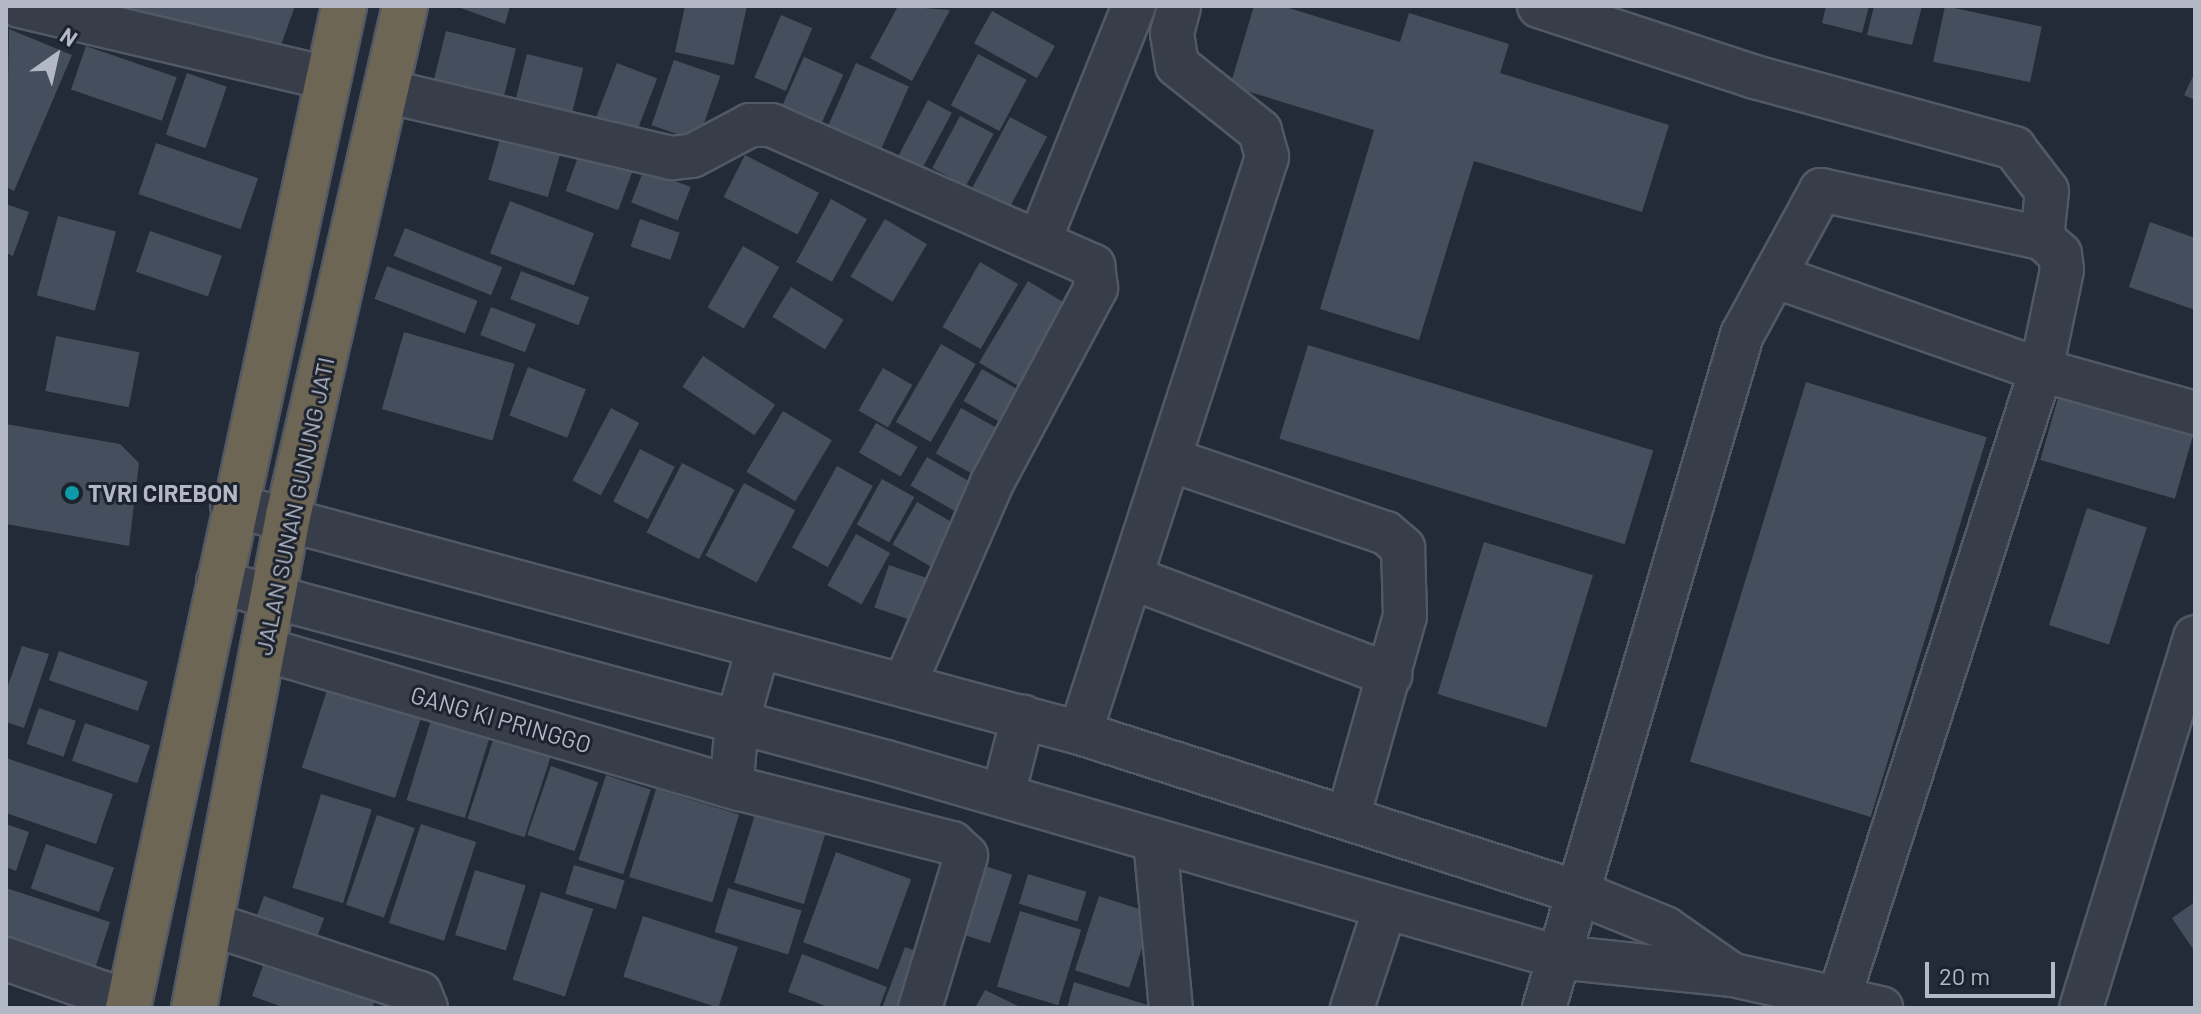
<!DOCTYPE html>
<style>
body{margin:0}
#map{position:relative;width:2201px;height:1014px;overflow:hidden;background:#232b38;font-family:Barlow,sans-serif}
div>[style]{position:absolute}
[style*='--x']{left:calc(var(--x)*1px);top:calc(var(--y)*1px);width:calc(var(--w)*1px);rotate:calc(var(--a)*1deg)}
.building>*{inset:0;background:#444e5d;transform-origin:0 0}
.roads{filter:drop-shadow(2px 0 #525864) drop-shadow(-2px 0 #525864) drop-shadow(0 2px #525864) drop-shadow(0 -2px #525864)}
.minor>*{height:42px;margin:-21px;padding:0 21px;transform-origin:21px;border-radius:21px;background:#373d49}
.highway>*{height:44px;margin:-22px;padding:0 22px;transform-origin:22px;border-radius:22px;background:#6e6654}
.dots>*{width:22px;height:22px;translate:-50% -50%;box-sizing:border-box;border:4px solid #1c222e;border-radius:50%}
span{translate:-50% -50%;white-space:nowrap;text-align:center;line-height:1.15;-webkit-text-stroke:6px #1c222e;paint-order:stroke}
.poi-label{font-size:24px;color:#b2b8c5;font-weight:700}
.left{translate:0 -50%;text-align:left}
.street-label{font-size:24px;color:#b2b8c5}
.frame{position:absolute;inset:0;border:8px solid #b2b8c5;pointer-events:none}
.north{position:absolute;left:16px;top:16px;width:80px;height:80px;-webkit-text-stroke:6px #1c222e;paint-order:stroke;rotate:34deg;font-size:22px;font-weight:700;line-height:32px;text-align:center;color:#b2b8c5}
.north::after{content:'';display:block;margin:auto;width:28px;height:36px;background:#b2b8c5;clip-path:polygon(50% 0,100% 100%,50% 72%,0 100%)}
.scale{position:absolute;left:1925px;top:962px;width:130px;height:36px;box-sizing:border-box;border:4px solid #b2b8c5;border-top:0;padding-left:10px;font-size:24px;line-height:28px;white-space:nowrap;color:#b2b8c5;-webkit-text-stroke:6px #1c222e;paint-order:stroke}
</style>
<div id="map">
<div class="building">
<i style="clip-path:polygon(118px 6px,295px 6px,275px 62px)"></i>
<i style="clip-path:polygon(455px 6px,510px 6px,505px 24px)"></i>
<i style="clip-path:polygon(685px 6px,747px 6px,734px 65px,675px 52px)"></i>
<i style="clip-path:polygon(898px 6px,950px 10px,912px 81px,870px 58px)"></i>
<i style="clip-path:polygon(1254px 6px,1282px 6px,1400px 42px,1409px 13px,1509px 44px,1500px 73px,1669px 125px,1642px 212px,1474px 161px,1419px 340px,1320px 309px,1374px 130px,1230px 86px)"></i>
<i style="clip-path:polygon(1826px 6px,1869px 6px,1862px 33px,1822px 23px)"></i>
<i style="clip-path:polygon(1874px 6px,1922px 6px,1912px 45px,1867px 35px)"></i>
<i style="left:1945px;top:6px;width:99px;height:57px;rotate:12deg"></i>
<i style="left:992px;top:11px;width:72px;height:37px;rotate:29deg"></i>
<i style="left:781px;top:15px;width:34px;height:68px;rotate:23deg"></i>
<i style="clip-path:polygon(9px 29px,72px 55px,14px 191px,6px 187px)"></i>
<i style="left:446px;top:31px;width:72px;height:66px;rotate:14deg"></i>
<i style="left:86px;top:46px;width:96px;height:46px;rotate:19deg"></i>
<i style="left:527px;top:54px;width:58px;height:55px;rotate:14deg"></i>
<i style="left:978px;top:54px;width:55px;height:58px;rotate:28deg"></i>
<i style="left:804px;top:57px;width:43px;height:74px;rotate:24deg"></i>
<i style="left:674px;top:60px;width:49px;height:69px;rotate:19deg"></i>
<i style="left:617px;top:63px;width:43px;height:60px;rotate:21deg"></i>
<i style="left:856px;top:63px;width:58px;height:84px;rotate:24deg"></i>
<i style="clip-path:polygon(2195px 72px,2195px 100px,2184px 95px)"></i>
<i style="left:187px;top:73px;width:42px;height:65px;rotate:19deg"></i>
<i style="left:928px;top:100px;width:27px;height:68px;rotate:28deg"></i>
<i style="left:960px;top:116px;width:38px;height:59px;rotate:28deg"></i>
<i style="left:1010px;top:117px;width:42px;height:83px;rotate:28deg"></i>
<i style="left:504px;top:125px;width:62px;height:57px;rotate:16deg"></i>
<i style="left:156px;top:143px;width:108px;height:54px;rotate:19deg"></i>
<i style="left:582px;top:146px;width:56px;height:48px;rotate:20deg"></i>
<i style="left:745px;top:155px;width:83px;height:47px;rotate:27deg"></i>
<i style="left:644px;top:169px;width:50px;height:36px;rotate:21deg"></i>
<i style="left:831px;top:199px;width:41px;height:72px;rotate:29deg"></i>
<i style="left:510px;top:201px;width:90px;height:56px;rotate:21deg"></i>
<i style="clip-path:polygon(6px 204px,29px 212px,13px 256px,6px 253px)"></i>
<i style="left:58px;top:216px;width:60px;height:82px;rotate:15deg"></i>
<i style="left:640px;top:219px;width:42px;height:29px;rotate:19deg"></i>
<i style="left:885px;top:219px;width:49px;height:67px;rotate:31deg"></i>
<i style="clip-path:polygon(2150px 222px,2195px 238px,2195px 310px,2129px 287px)"></i>
<i style="left:405px;top:228px;width:105px;height:30px;rotate:22deg"></i>
<i style="left:150px;top:231px;width:76px;height:43px;rotate:19deg"></i>
<i style="left:743px;top:246px;width:42px;height:71px;rotate:30deg"></i>
<i style="left:980px;top:262px;width:44px;height:75px;rotate:30deg"></i>
<i style="left:387px;top:266px;width:97px;height:35px;rotate:21deg"></i>
<i style="left:521px;top:271px;width:73px;height:30px;rotate:21deg"></i>
<i style="left:1028px;top:281px;width:56px;height:95px;rotate:31deg"></i>
<i style="left:791px;top:287px;width:62px;height:35px;rotate:32deg"></i>
<i style="left:491px;top:307px;width:48px;height:30px;rotate:21deg"></i>
<i style="left:404px;top:332px;width:115px;height:80px;rotate:16deg"></i>
<i style="left:56px;top:336px;width:85px;height:56px;rotate:11deg"></i>
<i style="left:941px;top:344px;width:40px;height:90px;rotate:30deg"></i>
<i style="left:1308px;top:345px;width:361px;height:98px;rotate:17deg"></i>
<i style="left:703px;top:356px;width:87px;height:37px;rotate:34deg"></i>
<i style="left:528px;top:367px;width:62px;height:52px;rotate:21deg"></i>
<i style="left:883px;top:368px;width:34px;height:49px;rotate:30deg"></i>
<i style="left:982px;top:369px;width:54px;height:37px;rotate:30deg"></i>
<i style="left:1806px;top:382px;width:189px;height:397px;rotate:17deg"></i>
<i style="left:2061px;top:388px;width:140px;height:75px;rotate:16deg"></i>
<i style="left:611px;top:408px;width:32px;height:82px;rotate:28deg"></i>
<i style="left:961px;top:408px;width:54px;height:52px;rotate:29deg"></i>
<i style="left:783px;top:411px;width:57px;height:71px;rotate:31deg"></i>
<i style="left:876px;top:423px;width:48px;height:34px;rotate:30deg"></i>
<i style="clip-path:polygon(6px 424px,120px 444px,139px 463px,129px 546px,6px 524px)"></i>
<i style="left:640px;top:449px;width:39px;height:59px;rotate:27deg"></i>
<i style="left:927px;top:457px;width:67px;height:33px;rotate:30deg"></i>
<i style="left:682px;top:463px;width:59px;height:78px;rotate:27deg"></i>
<i style="left:837px;top:466px;width:41px;height:93px;rotate:29deg"></i>
<i style="left:882px;top:479px;width:37px;height:52px;rotate:29deg"></i>
<i style="left:744px;top:483px;width:58px;height:82px;rotate:28deg"></i>
<i style="left:917px;top:502px;width:58px;height:49px;rotate:30deg"></i>
<i style="left:2087px;top:508px;width:63px;height:123px;rotate:18deg"></i>
<i style="left:856px;top:534px;width:39px;height:59px;rotate:29deg"></i>
<i style="left:1484px;top:542px;width:114px;height:159px;rotate:17deg"></i>
<i style="left:889px;top:565px;width:43px;height:45px;rotate:19deg"></i>
<i style="clip-path:polygon(22px 646px,49px 654px,24px 728px,6px 722px,6px 691px)"></i>
<i style="left:59px;top:651px;width:94px;height:31px;rotate:19deg"></i>
<i style="left:328px;top:687px;width:98px;height:85px;rotate:18deg"></i>
<i style="left:39px;top:708px;width:39px;height:38px;rotate:19deg"></i>
<i style="left:432px;top:717px;width:61px;height:87px;rotate:17deg"></i>
<i style="left:85px;top:723px;width:69px;height:40px;rotate:19deg"></i>
<i style="left:494px;top:737px;width:60px;height:86px;rotate:18deg"></i>
<i style="clip-path:polygon(6px 758px,113px 794px,96px 844px,6px 813px)"></i>
<i style="left:551px;top:766px;width:50px;height:73px;rotate:19deg"></i>
<i style="left:606px;top:775px;width:47px;height:89px;rotate:18deg"></i>
<i style="left:656px;top:789px;width:87px;height:92px;rotate:17deg"></i>
<i style="left:321px;top:794px;width:53px;height:98px;rotate:17deg"></i>
<i style="left:756px;top:811px;width:73px;height:75px;rotate:17deg"></i>
<i style="left:377px;top:815px;width:40px;height:95px;rotate:19deg"></i>
<i style="clip-path:polygon(6px 824px,29px 832px,16px 871px,6px 867px)"></i>
<i style="left:421px;top:824px;width:58px;height:104px;rotate:18deg"></i>
<i style="left:46px;top:844px;width:72px;height:47px;rotate:19deg"></i>
<i style="left:836px;top:852px;width:80px;height:96px;rotate:20deg"></i>
<i style="left:979px;top:864px;width:35px;height:72px;rotate:18deg"></i>
<i style="left:574px;top:865px;width:53px;height:30px;rotate:17deg"></i>
<i style="left:475px;top:870px;width:53px;height:68px;rotate:17deg"></i>
<i style="left:1028px;top:874px;width:61px;height:31px;rotate:17deg"></i>
<i style="clip-path:polygon(6px 888px,110px 922px,91px 981px,6px 953px)"></i>
<i style="left:728px;top:888px;width:77px;height:46px;rotate:17deg"></i>
<i style="left:541px;top:892px;width:55px;height:92px;rotate:18deg"></i>
<i style="left:264px;top:896px;width:64px;height:30px;rotate:20deg"></i>
<i style="left:1099px;top:896px;width:57px;height:78px;rotate:18deg"></i>
<i style="clip-path:polygon(2195px 902px,2195px 952px,2172px 918px)"></i>
<i style="left:1020px;top:911px;width:64px;height:79px;rotate:17deg"></i>
<i style="left:643px;top:916px;width:100px;height:64px;rotate:18deg"></i>
<i style="clip-path:polygon(905px 947px,935px 958px,916px 1008px,882px 1008px)"></i>
<i style="clip-path:polygon(269px 949px,379px 990px,372px 1008px,285px 1008px,252px 996px)"></i>
<i style="clip-path:polygon(802px 954px,887px 987px,879px 1008px,831px 1008px,788px 992px)"></i>
<i style="clip-path:polygon(1074px 982px,1154px 1007px,1154px 1008px,1067px 1008px)"></i>
<i style="clip-path:polygon(985px 990px,1022px 1008px,975px 1008px)"></i>
</div>
<div class="roads">
<div class="minor">
<i style="--x:20;--y:6;--w:316;--a:13.2"></i>
<i style="--x:1539;--y:6;--w:227;--a:18.2"></i>
<i style="--x:1755;--y:77;--w:269;--a:15.3"></i>
<i style="--x:2014;--y:148;--w:54;--a:52.5"></i>
<i style="--x:2047;--y:191;--w:47;--a:96.1"></i>
<i style="--x:2042;--y:238;--w:24;--a:42"></i>
<i style="--x:2060;--y:254;--w:16;--a:83"></i>
<i style="--x:2062;--y:270;--w:102;--a:101.9"></i>
<i style="--x:2041;--y:370;--w:666;--a:107.84"></i>
<i style="--x:386;--y:91;--w:294;--a:13.2"></i>
<i style="--x:672;--y:158;--w:20;--a:-6"></i>
<i style="--x:692;--y:156;--w:66;--a:-28.1"></i>
<i style="--x:750;--y:125;--w:21;--a:0"></i>
<i style="--x:771;--y:125;--w:352;--a:23.6"></i>
<i style="--x:1093;--y:266;--w:22;--a:82"></i>
<i style="--x:1096;--y:288;--w:221;--a:118.1"></i>
<i style="--x:992;--y:483;--w:220;--a:113.5"></i>
<i style="--x:1041;--y:237;--w:249;--a:-68.1"></i>
<i style="--x:1774;--y:276;--w:98;--a:-61.3"></i>
<i style="--x:1821;--y:190;--w:226;--a:12.3"></i>
<i style="--x:1171;--y:460;--w:227;--a:18.8"></i>
<i style="--x:1386;--y:533;--w:23;--a:41"></i>
<i style="--x:1403;--y:548;--w:68;--a:88.3"></i>
<i style="--x:1405;--y:616;--w:210;--a:105.8"></i>
<i style="--x:232;--y:505;--w:878;--a:15.05"></i>
<i style="--x:1080;--y:733;--w:522;--a:17.74"></i>
<i style="--x:1577;--y:892;--w:95;--a:22.2"></i>
<i style="--x:1665;--y:928;--w:82;--a:35"></i>
<i style="--x:1132;--y:578;--w:276;--a:20.6"></i>
<i style="--x:218;--y:582;--w:692;--a:15.08"></i>
<i style="--x:886;--y:762;--w:700;--a:16.18"></i>
<i style="--x:1558;--y:957;--w:176;--a:5.9"></i>
<i style="--x:1733;--y:975;--w:152;--a:12.6"></i>
<i style="--x:263;--y:649;--w:497;--a:16.4"></i>
<i style="--x:758;--y:649;--w:76;--a:106"></i>
<i style="--x:737;--y:722;--w:57;--a:95"></i>
<i style="--x:732;--y:779;--w:13;--a:51"></i>
<i style="--x:740;--y:789;--w:219;--a:14.3"></i>
<i style="--x:952;--y:843;--w:19;--a:43"></i>
<i style="--x:966;--y:856;--w:159;--a:106.8"></i>
<i style="--x:1080;--y:733;--w:606;--a:-72.01"></i>
<i style="--x:1267;--y:157;--w:27;--a:-105"></i>
<i style="--x:1260;--y:131;--w:106;--a:-141.5"></i>
<i style="--x:1177;--y:65;--w:32;--a:-99"></i>
<i style="--x:1172;--y:33;--w:28;--a:-75"></i>
<i style="--x:1003;--y:795;--w:81;--a:-75.6"></i>
<i style="--x:1155;--y:840;--w:169;--a:84.6"></i>
<i style="--x:211;--y:924;--w:220;--a:18.3"></i>
<i style="--x:420;--y:993;--w:16;--a:68"></i>
<i style="--x:6;--y:959;--w:130;--a:19.3"></i>
<i style="--x:1352;--y:1008;--w:105;--a:-71.7"></i>
<i style="--x:1544;--y:1008;--w:702;--a:-73.61"></i>
<i style="--x:1742;--y:335;--w:67;--a:-61.5"></i>
<i style="--x:1774;--y:276;--w:283;--a:19.4"></i>
<i style="--x:2041;--y:370;--w:160;--a:15.6"></i>
<i style="--x:2081;--y:1008;--w:388;--a:-72.9"></i>
</div>
<div class="highway">
<i style="--x:128;--y:1008;--w:1025;--a:-77.83"></i>
<i style="--x:194;--y:1008;--w:501;--a:-79.18"></i>
<i style="--x:288;--y:516;--w:523;--a:-77.08"></i>
</div>
</div>
<div class="dots">
<i style="left:72px;top:493px;background:#0f9aa8"></i>
</div>
<div class="poi-label">
<span class="left" style="left:88px;top:493px">TVRI CIREBON</span>
</div>
<div class="street-label">
<span style="left:294px;top:506px;rotate:-78deg">JALAN SUNAN GUNUNG JATI</span>
<span style="left:501px;top:719px;rotate:16deg">GANG KI PRINGGO</span>
</div>
<div class="frame"></div>
<div class="north">N</div>
<div class="scale">20 m</div>
</div>
